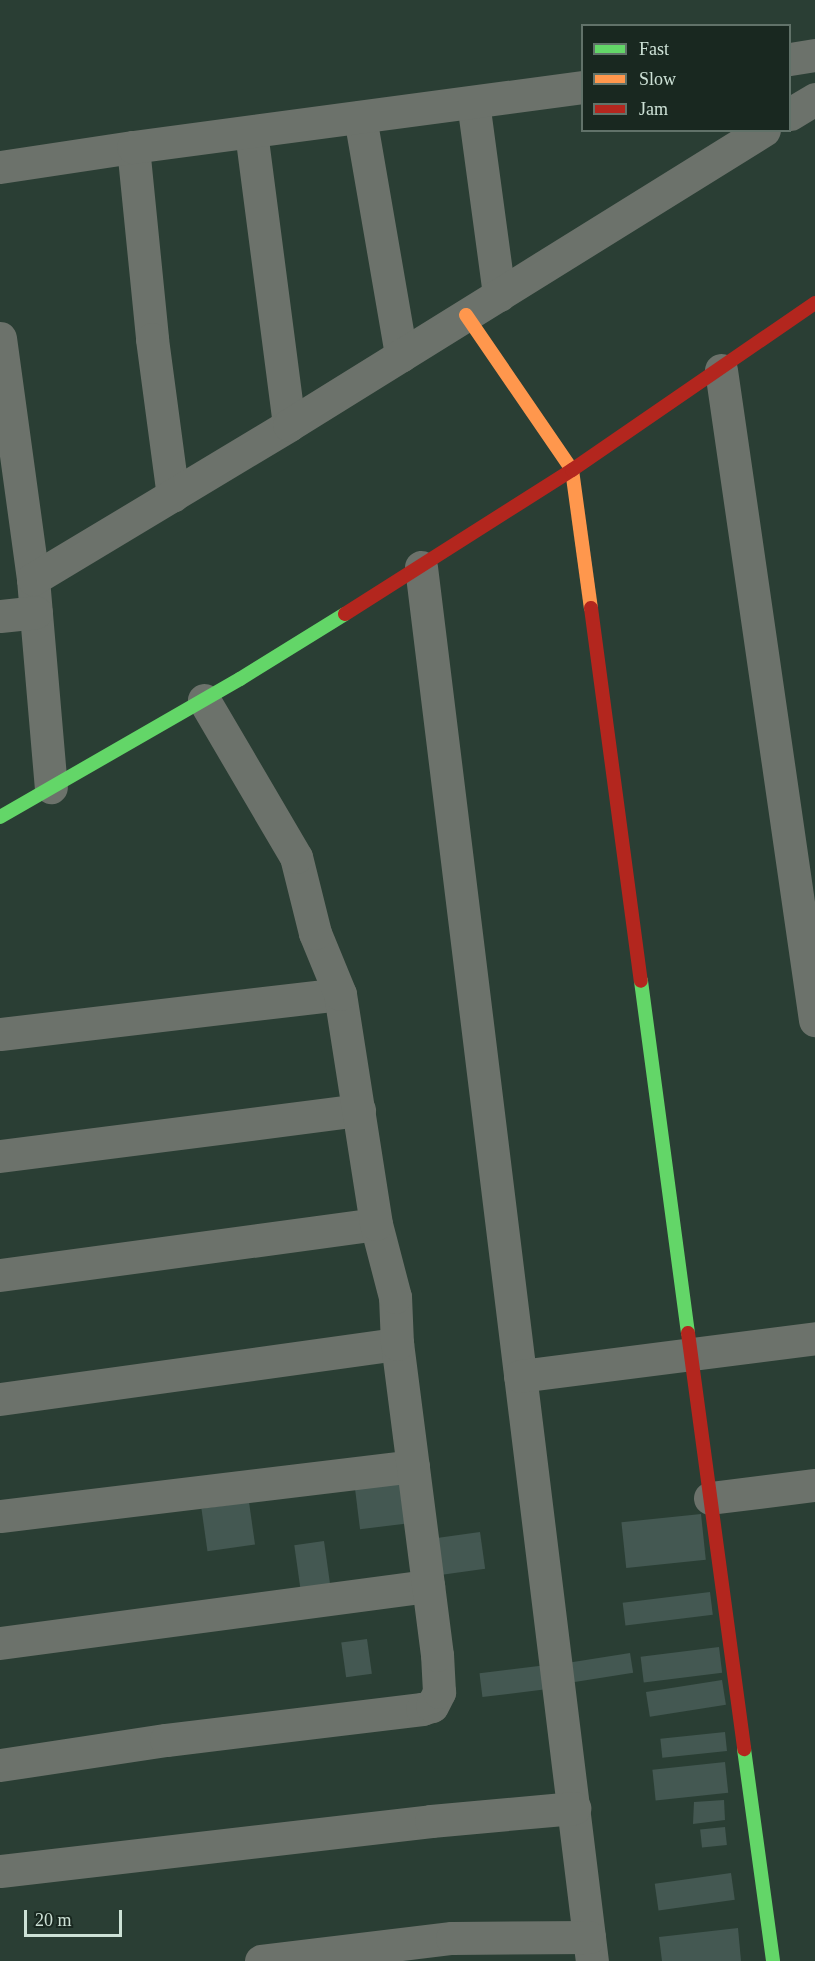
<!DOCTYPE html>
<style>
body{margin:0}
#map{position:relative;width:815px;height:1961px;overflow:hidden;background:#2a3e34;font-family:Georgia,serif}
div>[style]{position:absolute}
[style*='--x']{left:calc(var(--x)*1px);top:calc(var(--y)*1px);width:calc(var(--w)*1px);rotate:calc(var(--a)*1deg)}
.building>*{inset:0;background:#445852;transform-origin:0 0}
.street>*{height:33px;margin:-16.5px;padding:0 16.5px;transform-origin:16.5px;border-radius:16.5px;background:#6c726b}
.fast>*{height:14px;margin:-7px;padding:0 7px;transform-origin:7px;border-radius:7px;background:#63d668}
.slow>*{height:14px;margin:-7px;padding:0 7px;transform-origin:7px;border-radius:7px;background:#ff974d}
.jam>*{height:14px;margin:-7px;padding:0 7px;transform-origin:7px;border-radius:7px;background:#b3261e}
span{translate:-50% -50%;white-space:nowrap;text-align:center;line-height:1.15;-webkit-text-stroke:6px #192820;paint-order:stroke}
.legend{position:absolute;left:581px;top:24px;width:210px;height:108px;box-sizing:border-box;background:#192820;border:2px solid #617269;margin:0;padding:8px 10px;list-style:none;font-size:18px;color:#cde1d6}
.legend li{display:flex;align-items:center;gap:12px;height:30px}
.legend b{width:30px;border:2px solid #617269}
.scale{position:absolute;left:24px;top:1910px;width:98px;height:27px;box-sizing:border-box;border:3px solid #cde1d6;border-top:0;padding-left:8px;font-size:18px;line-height:21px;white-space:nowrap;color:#cde1d6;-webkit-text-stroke:4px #192820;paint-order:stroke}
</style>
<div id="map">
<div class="building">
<i style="left:408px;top:1477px;width:46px;height:54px;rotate:83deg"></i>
<i style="left:249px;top:1502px;width:43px;height:48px;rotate:82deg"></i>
<i style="left:701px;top:1514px;width:46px;height:80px;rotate:84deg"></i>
<i style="left:480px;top:1532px;width:37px;height:58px;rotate:82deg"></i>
<i style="left:324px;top:1541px;width:44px;height:30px;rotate:82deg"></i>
<i style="left:710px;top:1592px;width:23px;height:88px;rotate:83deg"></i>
<i style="left:367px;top:1639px;width:35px;height:26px;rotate:82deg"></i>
<i style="left:719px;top:1647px;width:26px;height:79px;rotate:83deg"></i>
<i style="left:630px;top:1653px;width:20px;height:64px;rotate:81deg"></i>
<i style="left:547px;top:1665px;width:24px;height:68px;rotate:83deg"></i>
<i style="left:722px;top:1680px;width:25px;height:77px;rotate:81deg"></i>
<i style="left:725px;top:1732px;width:19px;height:65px;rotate:84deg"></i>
<i style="left:725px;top:1762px;width:31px;height:73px;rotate:84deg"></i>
<i style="clip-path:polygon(724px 1800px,725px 1820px,693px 1824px,694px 1802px)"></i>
<i style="left:725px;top:1827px;width:18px;height:25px;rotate:84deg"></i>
<i style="left:731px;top:1873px;width:27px;height:77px;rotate:82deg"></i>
<i style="clip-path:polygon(738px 1928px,741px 1961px,662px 1961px,659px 1937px)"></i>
</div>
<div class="street">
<i style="--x:790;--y:59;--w:25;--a:-9"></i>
<i style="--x:473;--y:102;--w:195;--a:82.3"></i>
<i style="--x:790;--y:114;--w:29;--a:-31"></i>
<i style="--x:360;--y:117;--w:242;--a:80.2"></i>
<i style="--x:251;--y:132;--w:295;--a:82.6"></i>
<i style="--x:133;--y:147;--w:193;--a:84.3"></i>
<i style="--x:152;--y:339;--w:158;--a:82.4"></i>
<i style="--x:0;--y:167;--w:134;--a:-8.6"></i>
<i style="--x:133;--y:147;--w:453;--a:-7.6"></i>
<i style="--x:0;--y:338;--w:243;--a:82.2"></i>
<i style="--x:33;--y:579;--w:209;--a:85.1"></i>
<i style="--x:721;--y:370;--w:657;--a:81.77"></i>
<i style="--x:421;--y:567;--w:1404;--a:83.01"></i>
<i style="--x:33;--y:579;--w:299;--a:-31"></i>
<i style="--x:289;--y:425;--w:559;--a:-31.84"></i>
<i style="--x:0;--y:616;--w:36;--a:-6"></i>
<i style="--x:0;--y:1034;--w:342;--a:-6.7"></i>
<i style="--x:0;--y:1156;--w:362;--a:-7.3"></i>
<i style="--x:0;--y:1275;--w:379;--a:-7.7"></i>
<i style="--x:520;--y:1376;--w:297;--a:-7.3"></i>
<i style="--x:0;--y:1399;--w:401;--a:-7.9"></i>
<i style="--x:710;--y:1498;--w:106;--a:-7.1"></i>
<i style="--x:0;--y:1516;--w:416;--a:-6.9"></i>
<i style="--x:0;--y:1643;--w:432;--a:-7.6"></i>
<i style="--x:0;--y:1765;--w:168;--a:-8.6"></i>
<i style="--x:166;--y:1740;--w:258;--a:-6.9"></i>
<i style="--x:422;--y:1709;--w:10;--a:-17"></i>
<i style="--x:432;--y:1706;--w:16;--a:-63"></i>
<i style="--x:439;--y:1692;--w:37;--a:-93"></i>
<i style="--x:437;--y:1655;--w:314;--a:-97.3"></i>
<i style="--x:397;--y:1344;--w:47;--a:-92.4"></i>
<i style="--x:395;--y:1297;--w:75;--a:-104.6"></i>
<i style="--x:376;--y:1224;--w:233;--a:-98.9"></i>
<i style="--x:340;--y:994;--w:66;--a:-112.3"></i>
<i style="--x:315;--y:933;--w:78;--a:-104"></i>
<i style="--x:296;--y:857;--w:182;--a:-120.4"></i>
<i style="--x:0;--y:1871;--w:434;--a:-6.6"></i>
<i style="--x:431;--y:1821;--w:144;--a:-5.2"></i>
<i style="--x:261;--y:1961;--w:192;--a:-6.9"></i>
<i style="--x:452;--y:1938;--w:137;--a:-0.4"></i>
</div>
<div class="fast">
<i style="--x:0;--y:817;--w:277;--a:-29.9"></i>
<i style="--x:240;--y:679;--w:123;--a:-31.8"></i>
<i style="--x:641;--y:981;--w:355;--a:82.4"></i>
<i style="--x:744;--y:1749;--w:214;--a:82.2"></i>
</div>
<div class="slow">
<i style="--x:466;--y:315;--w:188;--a:55.6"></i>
<i style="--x:572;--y:470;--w:139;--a:82.2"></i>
</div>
<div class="jam">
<i style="--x:591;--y:608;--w:376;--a:82.4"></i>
<i style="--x:345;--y:614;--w:269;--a:-32.4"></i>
<i style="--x:572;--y:470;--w:295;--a:-34.5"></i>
<i style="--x:688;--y:1333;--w:420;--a:82.3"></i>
</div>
<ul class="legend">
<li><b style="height:8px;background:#63d668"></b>Fast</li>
<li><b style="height:8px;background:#ff974d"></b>Slow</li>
<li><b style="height:8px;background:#b3261e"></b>Jam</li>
</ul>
<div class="scale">20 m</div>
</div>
